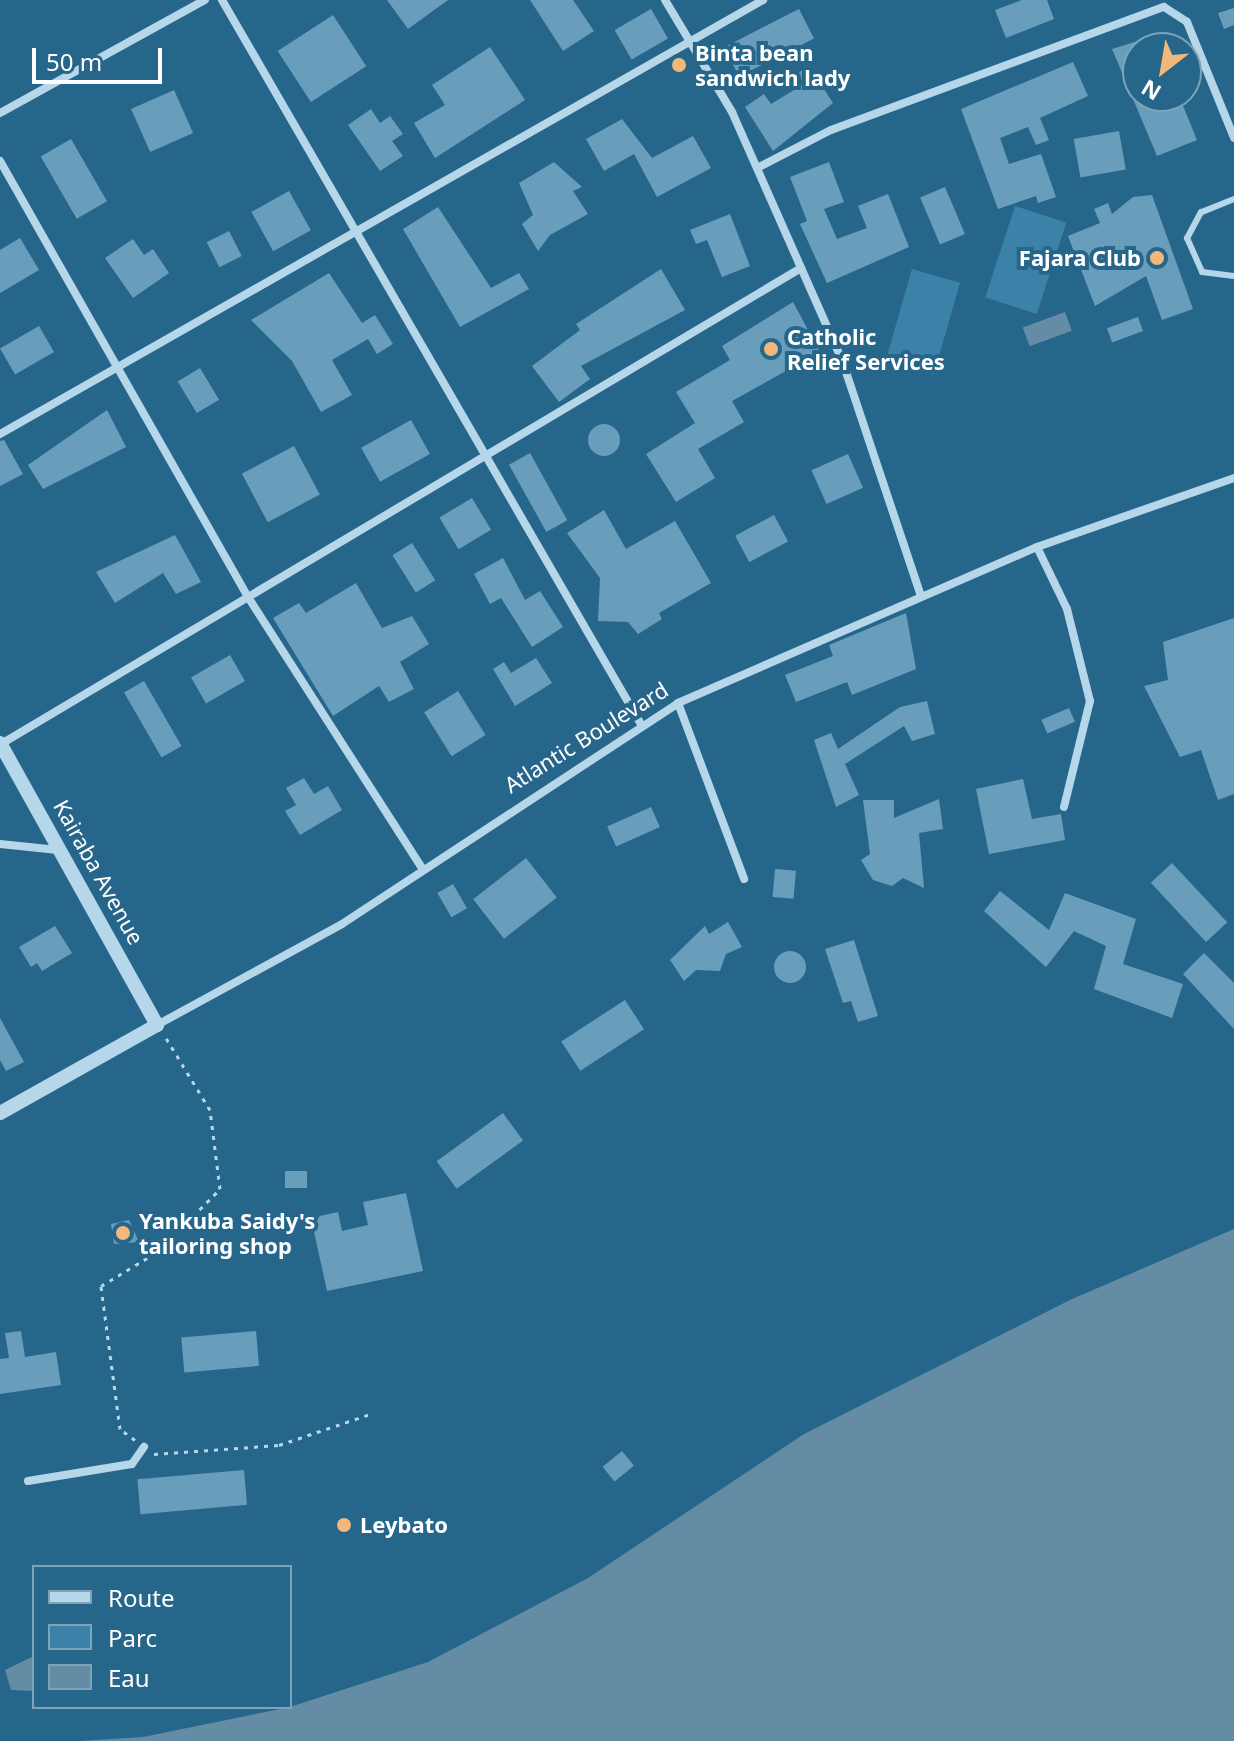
<!DOCTYPE html>
<style>
body{margin:0}
#map{position:relative;width:1234px;height:1741px;overflow:hidden;background:#27668b;font-family:"Noto Sans",sans-serif}
div>[style]{position:absolute}
[style*='--x']{left:calc(var(--x)*1px);top:calc(var(--y)*1px);width:calc(var(--w)*1px);rotate:calc(var(--a)*1deg)}
.green>*{inset:0;background:#3c81a7;transform-origin:0 0}
.water>*{inset:0;background:#648da5;transform-origin:0 0}
.building>*{inset:0;background:#689ebc;transform-origin:0 0}
.round{border-radius:50%}
.path>*{height:3px;margin-top:-1.5px;transform-origin:0;background:repeating-linear-gradient(90deg,#b6d7e9 0 4px,transparent 0 10px)}
.service>*{height:6px;margin:-3px;padding:0 3px;transform-origin:3px;border-radius:3px;background:#b6d7e9}
.minor>*{height:8px;margin:-4px;padding:0 4px;transform-origin:4px;border-radius:4px;background:#b6d7e9}
.tertiary>*{height:14px;margin:-7px;padding:0 7px;transform-origin:7px;border-radius:7px;background:#b6d7e9}
.dots>*{width:22px;height:22px;translate:-50% -50%;box-sizing:border-box;border:4px solid #27668b;border-radius:50%}
span{translate:-50% -50%;white-space:nowrap;text-align:center;line-height:1.15;-webkit-text-stroke:8px #27668b;paint-order:stroke}
.poi-label{font-size:22px;color:#fff;font-weight:700}
.left{translate:0 -50%;text-align:left}
.right{translate:-100% -50%;text-align:right}
.street-label{font-size:22px;color:#fff}
.legend{position:absolute;left:32px;top:1565px;width:260px;height:144px;box-sizing:border-box;background:#27668b;border:2px solid #7da3b9;margin:0;padding:10px 14px;list-style:none;font-size:24px;color:#fff}
.legend li{display:flex;align-items:center;gap:16px;height:40px}
.legend b{width:40px;border:2px solid #7da3b9}
.north{position:absolute;left:1122px;top:32px;width:80px;height:80px;box-sizing:border-box;background:#27668b;border:2px solid #7da3b9;border-radius:50%;rotate:211deg;font-size:22px;font-weight:700;line-height:32px;text-align:center;color:#fff}
.north::after{content:'';display:block;margin:auto;width:28px;height:36px;background:#f2b87b;clip-path:polygon(50% 0,100% 100%,50% 72%,0 100%)}
.scale{position:absolute;left:32px;top:48px;width:130px;height:36px;box-sizing:border-box;border:4px solid #fff;border-top:0;padding-left:10px;font-size:24px;line-height:28px;white-space:nowrap;color:#fff;-webkit-text-stroke:6px #27668b;paint-order:stroke}
</style>
<div id="map">
<div class="green">
<i style="left:1015px;top:206px;width:54px;height:96px;rotate:18deg"></i>
<i style="left:912px;top:269px;width:50px;height:96px;rotate:16deg"></i>
</div>
<div class="water">
<i style="left:1065px;top:312px;width:20px;height:45px;rotate:70deg"></i>
<i style="clip-path:polygon(1234px 1229px,1234px 1741px,80px 1741px,143px 1737px,290px 1707px,428px 1662px,588px 1578px,804px 1434px,1070px 1300px)"></i>
<i style="clip-path:polygon(34px 1656px,34px 1691px,11px 1690px,5px 1670px)"></i>
</div>
<div class="building">
<i style="clip-path:polygon(387px 0,448px 0,408px 29px)"></i>
<i style="clip-path:polygon(530px 0,573px 0,594px 31px,563px 51px)"></i>
<i style="clip-path:polygon(1022px 0,1047px 0,1054px 19px,1006px 38px,995px 10px)"></i>
<i style="clip-path:polygon(1234px 8px,1234px 25px,1224px 29px,1218px 13px)"></i>
<i style="left:651px;top:9px;width:34px;height:42px;rotate:60deg"></i>
<i style="left:799px;top:9px;width:33px;height:84px;rotate:63deg"></i>
<i style="left:333px;top:15px;width:61px;height:66px;rotate:57deg"></i>
<i style="clip-path:polygon(1138px 41px,1138px 96px,1179px 96px,1197px 140px,1157px 156px,1112px 49px)"></i>
<i style="clip-path:polygon(490px 47px,525px 100px,435px 158px,414px 123px,445px 105px,432px 85px)"></i>
<i style="clip-path:polygon(1073px 62px,1088px 96px,1040px 118px,1049px 140px,1036px 145px,1028px 127px,1000px 138px,1009px 164px,1041px 154px,1056px 197px,1038px 203px,1036px 196px,998px 209px,961px 109px)"></i>
<i style="clip-path:polygon(809px 66px,833px 103px,773px 151px,745px 107px,764px 94px,771px 104px,804px 84px,798px 73px)"></i>
<i style="left:174px;top:90px;width:47px;height:47px;rotate:66deg"></i>
<i style="clip-path:polygon(371px 109px,380px 123px,390px 116px,403px 134px,392px 141px,403px 156px,380px 171px,348px 125px)"></i>
<i style="clip-path:polygon(622px 119px,652px 158px,693px 136px,711px 168px,657px 197px,634px 154px,604px 171px,586px 139px)"></i>
<i style="left:1119px;top:131px;width:39px;height:46px;rotate:80deg"></i>
<i style="left:71px;top:139px;width:72px;height:35px;rotate:60deg"></i>
<i style="clip-path:polygon(554px 162px,582px 187px,573px 191px,588px 214px,550px 235px,538px 251px,522px 224px,533px 215px,519px 183px)"></i>
<i style="clip-path:polygon(829px 162px,844px 202px,824px 209px,837px 239px,867px 228px,858px 206px,888px 194px,909px 247px,827px 283px,800px 224px,807px 221px,790px 177px)"></i>
<i style="left:945px;top:187px;width:51px;height:27px;rotate:67deg"></i>
<i style="left:289px;top:191px;width:45px;height:43px;rotate:61deg"></i>
<i style="clip-path:polygon(1152px 195px,1193px 309px,1162px 320px,1146px 276px,1095px 306px,1068px 236px,1100px 223px,1094px 209px,1108px 203px,1112px 214px,1133px 197px)"></i>
<i style="clip-path:polygon(438px 207px,491px 288px,519px 273px,529px 289px,460px 327px,403px 229px)"></i>
<i style="clip-path:polygon(730px 214px,750px 266px,722px 277px,707px 240px,696px 244px,690px 230px)"></i>
<i style="left:229px;top:231px;width:28px;height:25px;rotate:63deg"></i>
<i style="clip-path:polygon(20px 238px,39px 270px,0 293px,0 250px)"></i>
<i style="clip-path:polygon(133px 239px,144px 255px,153px 249px,169px 273px,133px 298px,105px 258px)"></i>
<i style="clip-path:polygon(661px 269px,685px 310px,581px 366px,590px 379px,559px 402px,532px 366px,580px 330px,576px 324px)"></i>
<i style="clip-path:polygon(329px 273px,362px 323px,375px 315px,393px 344px,377px 354px,368px 339px,332px 360px,352px 395px,321px 412px,292px 361px,251px 320px)"></i>
<i style="clip-path:polygon(793px 302px,820px 352px,732px 401px,744px 422px,698px 449px,715px 478px,676px 502px,646px 454px,695px 423px,676px 392px,730px 360px,722px 346px)"></i>
<i style="left:1138px;top:317px;width:15px;height:33px;rotate:70deg"></i>
<i style="left:39px;top:326px;width:30px;height:45px;rotate:60deg"></i>
<i style="left:200px;top:368px;width:37px;height:26px;rotate:59deg"></i>
<i style="clip-path:polygon(107px 410px,126px 447px,43px 489px,28px 465px)"></i>
<i style="left:411px;top:420px;width:39px;height:57px;rotate:61deg"></i>
<i class="round" style="left:588px;top:424px;width:32px;height:32px"></i>
<i style="clip-path:polygon(4px 440px,23px 474px,0 486px,0 441px)"></i>
<i style="left:294px;top:446px;width:55px;height:59px;rotate:62deg"></i>
<i style="left:530px;top:453px;width:77px;height:24px;rotate:61deg"></i>
<i style="left:848px;top:454px;width:37px;height:40px;rotate:66deg"></i>
<i style="left:472px;top:498px;width:37px;height:38px;rotate:59deg"></i>
<i style="clip-path:polygon(604px 510px,626px 549px,675px 521px,711px 583px,659px 613px,662px 619px,638px 634px,628px 622px,598px 621px,600px 578px,567px 533px)"></i>
<i style="left:774px;top:515px;width:30px;height:44px;rotate:62deg"></i>
<i style="clip-path:polygon(175px 535px,201px 582px,176px 594px,163px 573px,115px 603px,96px 572px)"></i>
<i style="left:412px;top:543px;width:44px;height:23px;rotate:58deg"></i>
<i style="clip-path:polygon(503px 558px,525px 600px,540px 591px,563px 627px,532px 647px,501px 598px,490px 604px,474px 574px)"></i>
<i style="clip-path:polygon(356px 583px,382px 628px,412px 616px,429px 644px,400px 662px,414px 689px,389px 702px,379px 686px,333px 716px,273px 618px,299px 603px,306px 613px)"></i>
<i style="clip-path:polygon(906px 613px,916px 669px,852px 695px,847px 682px,796px 702px,785px 675px,833px 656px,829px 645px)"></i>
<i style="clip-path:polygon(1234px 618px,1234px 794px,1218px 800px,1201px 750px,1180px 757px,1144px 686px,1168px 680px,1163px 642px)"></i>
<i style="left:230px;top:655px;width:30px;height:45px;rotate:60deg"></i>
<i style="clip-path:polygon(536px 658px,552px 683px,515px 706px,493px 669px,504px 662px,511px 673px)"></i>
<i style="left:144px;top:681px;width:75px;height:23px;rotate:60deg"></i>
<i style="left:458px;top:691px;width:52px;height:40px;rotate:58deg"></i>
<i style="clip-path:polygon(927px 701px,935px 734px,912px 741px,904px 726px,845px 764px,859px 795px,836px 807px,814px 740px,831px 733px,838px 749px,900px 707px)"></i>
<i style="left:1069px;top:708px;width:15px;height:30px;rotate:67deg"></i>
<i style="clip-path:polygon(304px 778px,314px 794px,328px 786px,342px 810px,300px 835px,285px 811px,296px 805px,286px 788px)"></i>
<i style="clip-path:polygon(1023px 779px,1032px 819px,1061px 814px,1065px 840px,989px 854px,976px 789px)"></i>
<i style="clip-path:polygon(939px 799px,943px 829px,919px 833px,924px 888px,903px 878px,892px 886px,873px 880px,861px 860px,870px 854px,863px 800px,894px 800px,894px 818px)"></i>
<i style="left:651px;top:807px;width:22px;height:48px;rotate:66deg"></i>
<i style="left:526px;top:858px;width:50px;height:67px;rotate:52deg"></i>
<i style="left:1172px;top:863px;width:81px;height:29px;rotate:47deg"></i>
<i style="left:775px;top:869px;width:21px;height:28px;rotate:5deg"></i>
<i style="left:453px;top:884px;width:28px;height:18px;rotate:60deg"></i>
<i style="clip-path:polygon(1000px 891px,1049px 930px,1065px 893px,1136px 919px,1123px 964px,1183px 984px,1172px 1018px,1094px 989px,1106px 946px,1074px 931px,1046px 967px,984px 911px)"></i>
<i style="clip-path:polygon(728px 922px,742px 947px,726px 954px,720px 971px,696px 970px,684px 981px,670px 960px,705px 926px,709px 934px)"></i>
<i style="clip-path:polygon(55px 926px,72px 953px,42px 971px,37px 963px,31px 967px,19px 947px)"></i>
<i style="clip-path:polygon(854px 940px,878px 1016px,858px 1022px,851px 1001px,843px 1003px,825px 949px)"></i>
<i class="round" style="left:774px;top:951px;width:32px;height:32px"></i>
<i style="clip-path:polygon(1204px 953px,1234px 983px,1234px 1029px,1183px 974px)"></i>
<i style="left:625px;top:1000px;width:35px;height:76px;rotate:57deg"></i>
<i style="clip-path:polygon(0 1018px,24px 1062px,6px 1071px,0 1060px)"></i>
<i style="left:503px;top:1113px;width:34px;height:82px;rotate:54deg"></i>
<i style="left:285px;top:1171px;width:22px;height:17px"></i>
<i style="clip-path:polygon(406px 1193px,423px 1271px,327px 1291px,311px 1218px,338px 1212px,342px 1231px,368px 1225px,363px 1202px)"></i>
<i style="clip-path:polygon(129px 1220px,139px 1242px,114px 1244px,111px 1224px)"></i>
<i style="clip-path:polygon(21px 1331px,25px 1357px,56px 1352px,61px 1385px,0 1394px,0 1359px,9px 1358px,5px 1333px)"></i>
<i style="left:256px;top:1331px;width:35px;height:75px;rotate:85deg"></i>
<i style="left:622px;top:1451px;width:19px;height:25px;rotate:51deg"></i>
<i style="left:244px;top:1470px;width:35px;height:107px;rotate:85deg"></i>
</div>
<div class="path">
<i style="--x:135;--y:1440;--w:19;--a:-144"></i>
<i style="--x:120;--y:1429;--w:144;--a:-97.6"></i>
<i style="--x:101;--y:1286;--w:66;--a:-31.3"></i>
<i style="--x:157;--y:1252;--w:89;--a:-45"></i>
<i style="--x:220;--y:1189;--w:80;--a:-97.2"></i>
<i style="--x:210;--y:1110;--w:84;--a:-121.4"></i>
<i style="--x:154;--y:1454;--w:125;--a:-4.1"></i>
<i style="--x:279;--y:1445;--w:96;--a:-18.8"></i>
</div>
<div class="service">
<i style="--x:1234;--y:199;--w:35;--a:158"></i>
<i style="--x:1201;--y:212;--w:30;--a:118"></i>
<i style="--x:1187;--y:238;--w:37;--a:66"></i>
<i style="--x:1202;--y:272;--w:32;--a:7"></i>
</div>
<div class="minor">
<i style="--x:222;--y:0;--w:839;--a:59.95"></i>
<i style="--x:665;--y:0;--w:131;--a:59.1"></i>
<i style="--x:732;--y:112;--w:271;--a:66.1"></i>
<i style="--x:842;--y:360;--w:249;--a:71.5"></i>
<i style="--x:0;--y:113;--w:234;--a:-28.9"></i>
<i style="--x:0;--y:161;--w:502;--a:60.37"></i>
<i style="--x:248;--y:597;--w:322;--a:57.3"></i>
<i style="--x:757;--y:168;--w:83;--a:-27.2"></i>
<i style="--x:831;--y:130;--w:355;--a:-20.3"></i>
<i style="--x:1164;--y:7;--w:27;--a:33"></i>
<i style="--x:1187;--y:22;--w:125;--a:67.9"></i>
<i style="--x:0;--y:434;--w:878;--a:-29.63"></i>
<i style="--x:1037;--y:547;--w:69;--a:64.2"></i>
<i style="--x:1067;--y:609;--w:95;--a:76"></i>
<i style="--x:1090;--y:701;--w:109;--a:103.8"></i>
<i style="--x:678;--y:703;--w:188;--a:69.4"></i>
<i style="--x:1;--y:744;--w:931;--a:-30.75"></i>
<i style="--x:0;--y:844;--w:58;--a:5.9"></i>
<i style="--x:157;--y:1025;--w:211;--a:-28.6"></i>
<i style="--x:342;--y:924;--w:402;--a:-33.3"></i>
<i style="--x:678;--y:703;--w:391;--a:-23.5"></i>
<i style="--x:1037;--y:547;--w:209;--a:-19.3"></i>
<i style="--x:28;--y:1481;--w:105;--a:-9.3"></i>
<i style="--x:132;--y:1464;--w:21;--a:-55"></i>
</div>
<div class="tertiary">
<i style="--x:0;--y:743;--w:323;--a:60.9"></i>
<i style="--x:157;--y:1025;--w:180;--a:150.7"></i>
</div>
<div class="dots">
<i style="left:679px;top:65px;background:#f2b87b"></i>
<i style="left:1157px;top:258px;background:#f2b87b"></i>
<i style="left:771px;top:349px;background:#f2b87b"></i>
<i style="left:123px;top:1233px;background:#f2b87b"></i>
<i style="left:344px;top:1525px;background:#f2b87b"></i>
</div>
<div class="poi-label">
<span class="left" style="left:695px;top:65px">Binta bean<br>sandwich lady</span>
<span class="right" style="left:1141px;top:258px">Fajara Club</span>
<span class="left" style="left:787px;top:349px">Catholic<br>Relief Services</span>
<span class="left" style="left:139px;top:1233px">Yankuba Saidy's<br>tailoring shop</span>
<span class="left" style="left:360px;top:1525px">Leybato</span>
</div>
<div class="street-label">
<span style="left:586px;top:737px;rotate:-32deg">Atlantic Boulevard</span>
<span style="left:99px;top:872px;rotate:61deg">Kairaba Avenue</span>
</div>
<ul class="legend">
<li><b style="height:10px;background:#b6d7e9"></b>Route</li>
<li><b style="height:22px;background:#3c81a7"></b>Parc</li>
<li><b style="height:22px;background:#648da5"></b>Eau</li>
</ul>
<div class="north">N</div>
<div class="scale">50 m</div>
</div>
